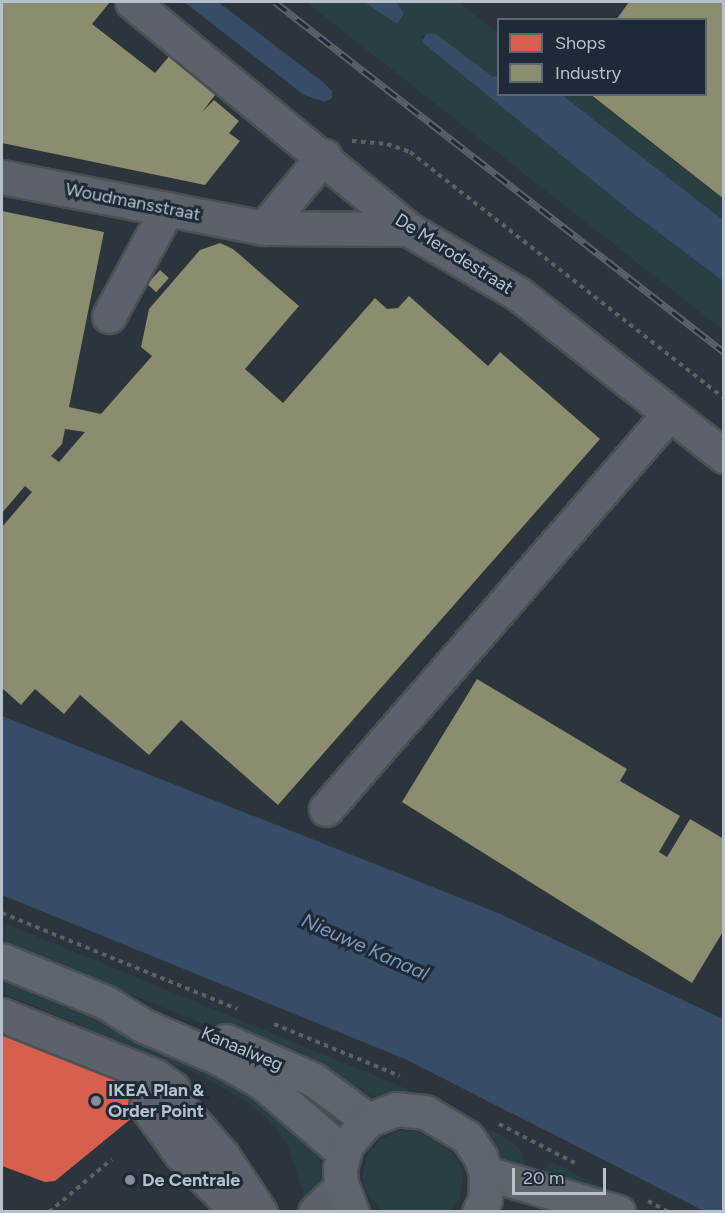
<!DOCTYPE html>
<style>
body{margin:0}
#map{position:relative;width:725px;height:1213px;overflow:hidden;background:#2c343c;font-family:Figtree,sans-serif}
div>[style]{position:absolute}
[style*='--x']{left:calc(var(--x)*1px);top:calc(var(--y)*1px);width:calc(var(--w)*1px);rotate:calc(var(--a)*1deg)}
.green>*{inset:0;background:#293f43}
.water>*{inset:0;background:#374d67}
.shops>*{inset:0;background:#d6604d}
.industry>*{inset:0;background:#8c8c6e;transform-origin:0 0}
.path>*{height:4px;margin-top:-2px;transform-origin:0;background:repeating-linear-gradient(90deg,#5a6167 0 4.5px,transparent 0 9px)}
.roads{filter:drop-shadow(2px 0 #4b5056) drop-shadow(-2px 0 #4b5056) drop-shadow(0 2px #4b5056) drop-shadow(0 -2px #4b5056)}
.minor>*{height:33px;margin:-16.5px;padding:0 16.5px;transform-origin:16.5px;border-radius:16.5px;background:#5d626a}
.major>*{height:33px;margin:-16.5px;padding:0 16.5px;transform-origin:16.5px;border-radius:16.5px;background:#5f656c}
.rail>*{height:7px;margin-top:-3.5px;transform-origin:0;background:repeating-linear-gradient(90deg,#1f2a38 0 14px,#5b6168 0 28px);box-sizing:border-box;border-block:2px solid #5b6168}
.dots>*{width:16px;height:16px;translate:-50% -50%;box-sizing:border-box;border:3px solid #1f2a38;border-radius:50%}
span{translate:-50% -50%;white-space:nowrap;text-align:center;line-height:1.15;-webkit-text-stroke:6px #1f2a38;paint-order:stroke}
.street-label{font-size:18px;color:#b7c0cd}
.poi-label{font-size:18px;color:#b7c0cd;font-weight:700}
.left{translate:0 -50%;text-align:left}
.water-label{font-size:20px;color:#7d97b5;font-style:italic}
.frame{position:absolute;inset:0;border:3px solid #b7c0cd;pointer-events:none}
.legend{position:absolute;left:497px;top:18px;width:210px;height:78px;box-sizing:border-box;background:#1f2a38;border:2px solid #5c6674;margin:0;padding:8px 10px;list-style:none;font-size:18px;color:#b7c0cd}
.legend li{display:flex;align-items:center;gap:12px;height:30px}
.legend b{width:30px;border:2px solid #5c6674}
.scale{position:absolute;left:512px;top:1168px;width:94px;height:27px;box-sizing:border-box;border:3px solid #b7c0cd;border-top:0;padding-left:8px;font-size:18px;line-height:21px;white-space:nowrap;color:#b7c0cd;-webkit-text-stroke:4px #1f2a38;paint-order:stroke}
</style>
<div id="map">
<div class="green">
<i style="clip-path:polygon(306px 2px,364px 2px,397px 24px,404px 14px,396px 2px,464px 2px,462px 5px,498px 33px,498px 76px,494px 77px,426px 34px,421px 37px,634px 214px,723px 281px,723px 330px)"></i>
<i style="clip-path:polygon(562px 95px,590px 95px,723px 199px,723px 220px)"></i>
<i style="clip-path:polygon(2px 922px,393px 1083px,459px 1113px,513px 1142px,523px 1154px,525px 1171px,383px 1098px,355px 1092px,314px 1069px,2px 942px)"></i>
<i style="clip-path:polygon(2px 978px,159px 1042px,233px 1077px,310px 1142px,323px 1166px,324px 1183px,306px 1202px,287px 1144px,268px 1119px,247px 1102px,200px 1075px,2px 993px)"></i>
<i style="clip-path:polygon(399px 1131px,419px 1132px,453px 1153px,462px 1170px,462px 1183px,459px 1201px,451px 1211px,383px 1211px,367px 1194px,362px 1177px,367px 1155px,380px 1140px)"></i>
<i style="clip-path:polygon(549px 1164px,556px 1164px,622px 1198px,540px 1175px)"></i>
</div>
<div class="water">
<i style="clip-path:polygon(184px 2px,218px 2px,323px 82px,332px 91px,332px 98px,325px 102px,304px 95px)"></i>
<i style="clip-path:polygon(364px 2px,396px 2px,404px 14px,397px 24px)"></i>
<i style="clip-path:polygon(426px 34px,436px 34px,493px 77px,498px 76px,498px 94px,562px 95px,723px 220px,723px 281px,634px 214px,422px 42px)"></i>
<i style="clip-path:polygon(2px 716px,498px 913px,723px 1019px,723px 1211px,704px 1211px,405px 1059px,2px 895px)"></i>
</div>
<div class="shops">
<i style="clip-path:polygon(2px 1025px,146px 1083px,149px 1104px,55px 1181px,45px 1182px,2px 1166px)"></i>
</div>
<div class="industry">
<i style="clip-path:polygon(2px 2px,110px 2px,92px 24px,155px 73px,172px 53px,219px 90px,202px 112px,214px 100px,239px 121px,229px 133px,240px 141px,205px 185px,2px 143px)"></i>
<i style="clip-path:polygon(629px 2px,724px 2px,724px 199px,590px 94px,706px 94px,706px 20px,616px 20px)"></i>
<i style="clip-path:polygon(evenodd,2px 211px,104px 232px,69px 407px,101px 414px,152px 356px,141px 347px,149px 309px,200px 250px,220px 243px,233px 249px,299px 306px,245px 369px,283px 403px,375px 298px,387px 309px,398px 308px,409px 296px,488px 366px,500px 352px,600px 439px,278px 805px,181px 720px,149px 755px,80px 695px,64px 714px,35px 689px,21px 705px,2px 688px,2px 527px,32px 492px,25px 486px,2px 513px,2px 211px,65px 429px,85px 432px,59px 462px,51px 456px,62px 444px,65px 429px)"></i>
<i style="left:160px;top:270px;width:12px;height:19px;rotate:42deg"></i>
<i style="clip-path:polygon(477px 679px,627px 769px,620px 781px,680px 816px,659px 852px,667px 857px,690px 819px,724px 839px,724px 930px,692px 983px,402px 802px)"></i>
</div>
<div class="path">
<i style="--x:352;--y:141;--w:35;--a:5"></i>
<i style="--x:387;--y:144;--w:24;--a:19"></i>
<i style="--x:410;--y:152;--w:399;--a:38.1"></i>
<i style="--x:2;--y:913;--w:254;--a:22.2"></i>
<i style="--x:274;--y:1024;--w:136;--a:22.4"></i>
<i style="--x:499;--y:1124;--w:85;--a:27.2"></i>
<i style="--x:648;--y:1201;--w:24;--a:28"></i>
<i style="--x:49;--y:1212;--w:82;--a:-40.1"></i>
</div>
<div class="roads">
<div class="minor">
<i style="--x:132;--y:2;--w:357;--a:39.4"></i>
<i style="--x:408;--y:229;--w:130;--a:30.5"></i>
<i style="--x:520;--y:295;--w:260;--a:38.3"></i>
<i style="--x:2;--y:177;--w:267;--a:11"></i>
<i style="--x:264;--y:228;--w:144;--a:0.4"></i>
<i style="--x:264;--y:228;--w:94;--a:-50.2"></i>
<i style="--x:109;--y:316;--w:122;--a:-61.5"></i>
<i style="--x:326;--y:809;--w:523;--a:-49.03"></i>
<i style="--x:2;--y:1015;--w:165;--a:21.7"></i>
<i style="--x:155;--y:1076;--w:21;--a:35"></i>
<i style="--x:172;--y:1088;--w:23;--a:65"></i>
<i style="--x:182;--y:1109;--w:61;--a:49"></i>
<i style="--x:222;--y:1155;--w:69;--a:56.3"></i>
<i style="--x:146;--y:1106;--w:59;--a:53.9"></i>
<i style="--x:181;--y:1154;--w:81;--a:45.5"></i>
<i style="--x:315;--y:1212;--w:37;--a:-44"></i>
</div>
<div class="major">
<i style="--x:2;--y:960;--w:111;--a:22.2"></i>
<i style="--x:105;--y:1002;--w:46;--a:31.6"></i>
<i style="--x:144;--y:1026;--w:84;--a:23.2"></i>
<i style="--x:221;--y:1059;--w:48;--a:29.7"></i>
<i style="--x:263;--y:1083;--w:107;--a:40.8"></i>
<i style="--x:226;--y:1041;--w:96;--a:23.9"></i>
<i style="--x:314;--y:1080;--w:67;--a:36.5"></i>
<i style="--x:486;--y:1173;--w:138;--a:16.5"></i>
<i style="--x:352;--y:1212;--w:30;--a:-111"></i>
<i style="--x:341;--y:1184;--w:16;--a:-94"></i>
<i style="--x:340;--y:1168;--w:25;--a:-74"></i>
<i style="--x:347;--y:1144;--w:32;--a:-49"></i>
<i style="--x:368;--y:1120;--w:30;--a:-21"></i>
<i style="--x:396;--y:1109;--w:29;--a:6"></i>
<i style="--x:425;--y:1112;--w:49;--a:30.8"></i>
<i style="--x:467;--y:1137;--w:23;--a:56"></i>
<i style="--x:480;--y:1156;--w:18;--a:71"></i>
<i style="--x:486;--y:1173;--w:26;--a:92"></i>
<i style="--x:485;--y:1199;--w:14;--a:115"></i>
</div>
</div>
<div class="rail">
<i style="--x:275;--y:2;--w:569;--a:37.94"></i>
</div>
<div class="dots">
<i style="left:96px;top:1101px;background:#868f9a"></i>
<i style="left:130px;top:1180px;background:#868f9a"></i>
</div>
<div class="street-label">
<span style="left:133px;top:202px;rotate:11deg">Woudmansstraat</span>
<span style="left:454px;top:254px;rotate:32deg">De Merodestraat</span>
<span style="left:242px;top:1049px;rotate:23deg">Kanaalweg</span>
</div>
<div class="poi-label">
<span class="left" style="left:108px;top:1101px">IKEA Plan &amp;<br>Order Point</span>
<span class="left" style="left:142px;top:1180px">De Centrale</span>
</div>
<div class="water-label">
<span style="left:365px;top:947px;rotate:24deg">Nieuwe Kanaal</span>
</div>
<div class="frame"></div>
<ul class="legend">
<li><b style="height:16px;background:#d6604d"></b>Shops</li>
<li><b style="height:16px;background:#8c8c6e"></b>Industry</li>
</ul>
<div class="scale">20 m</div>
</div>
